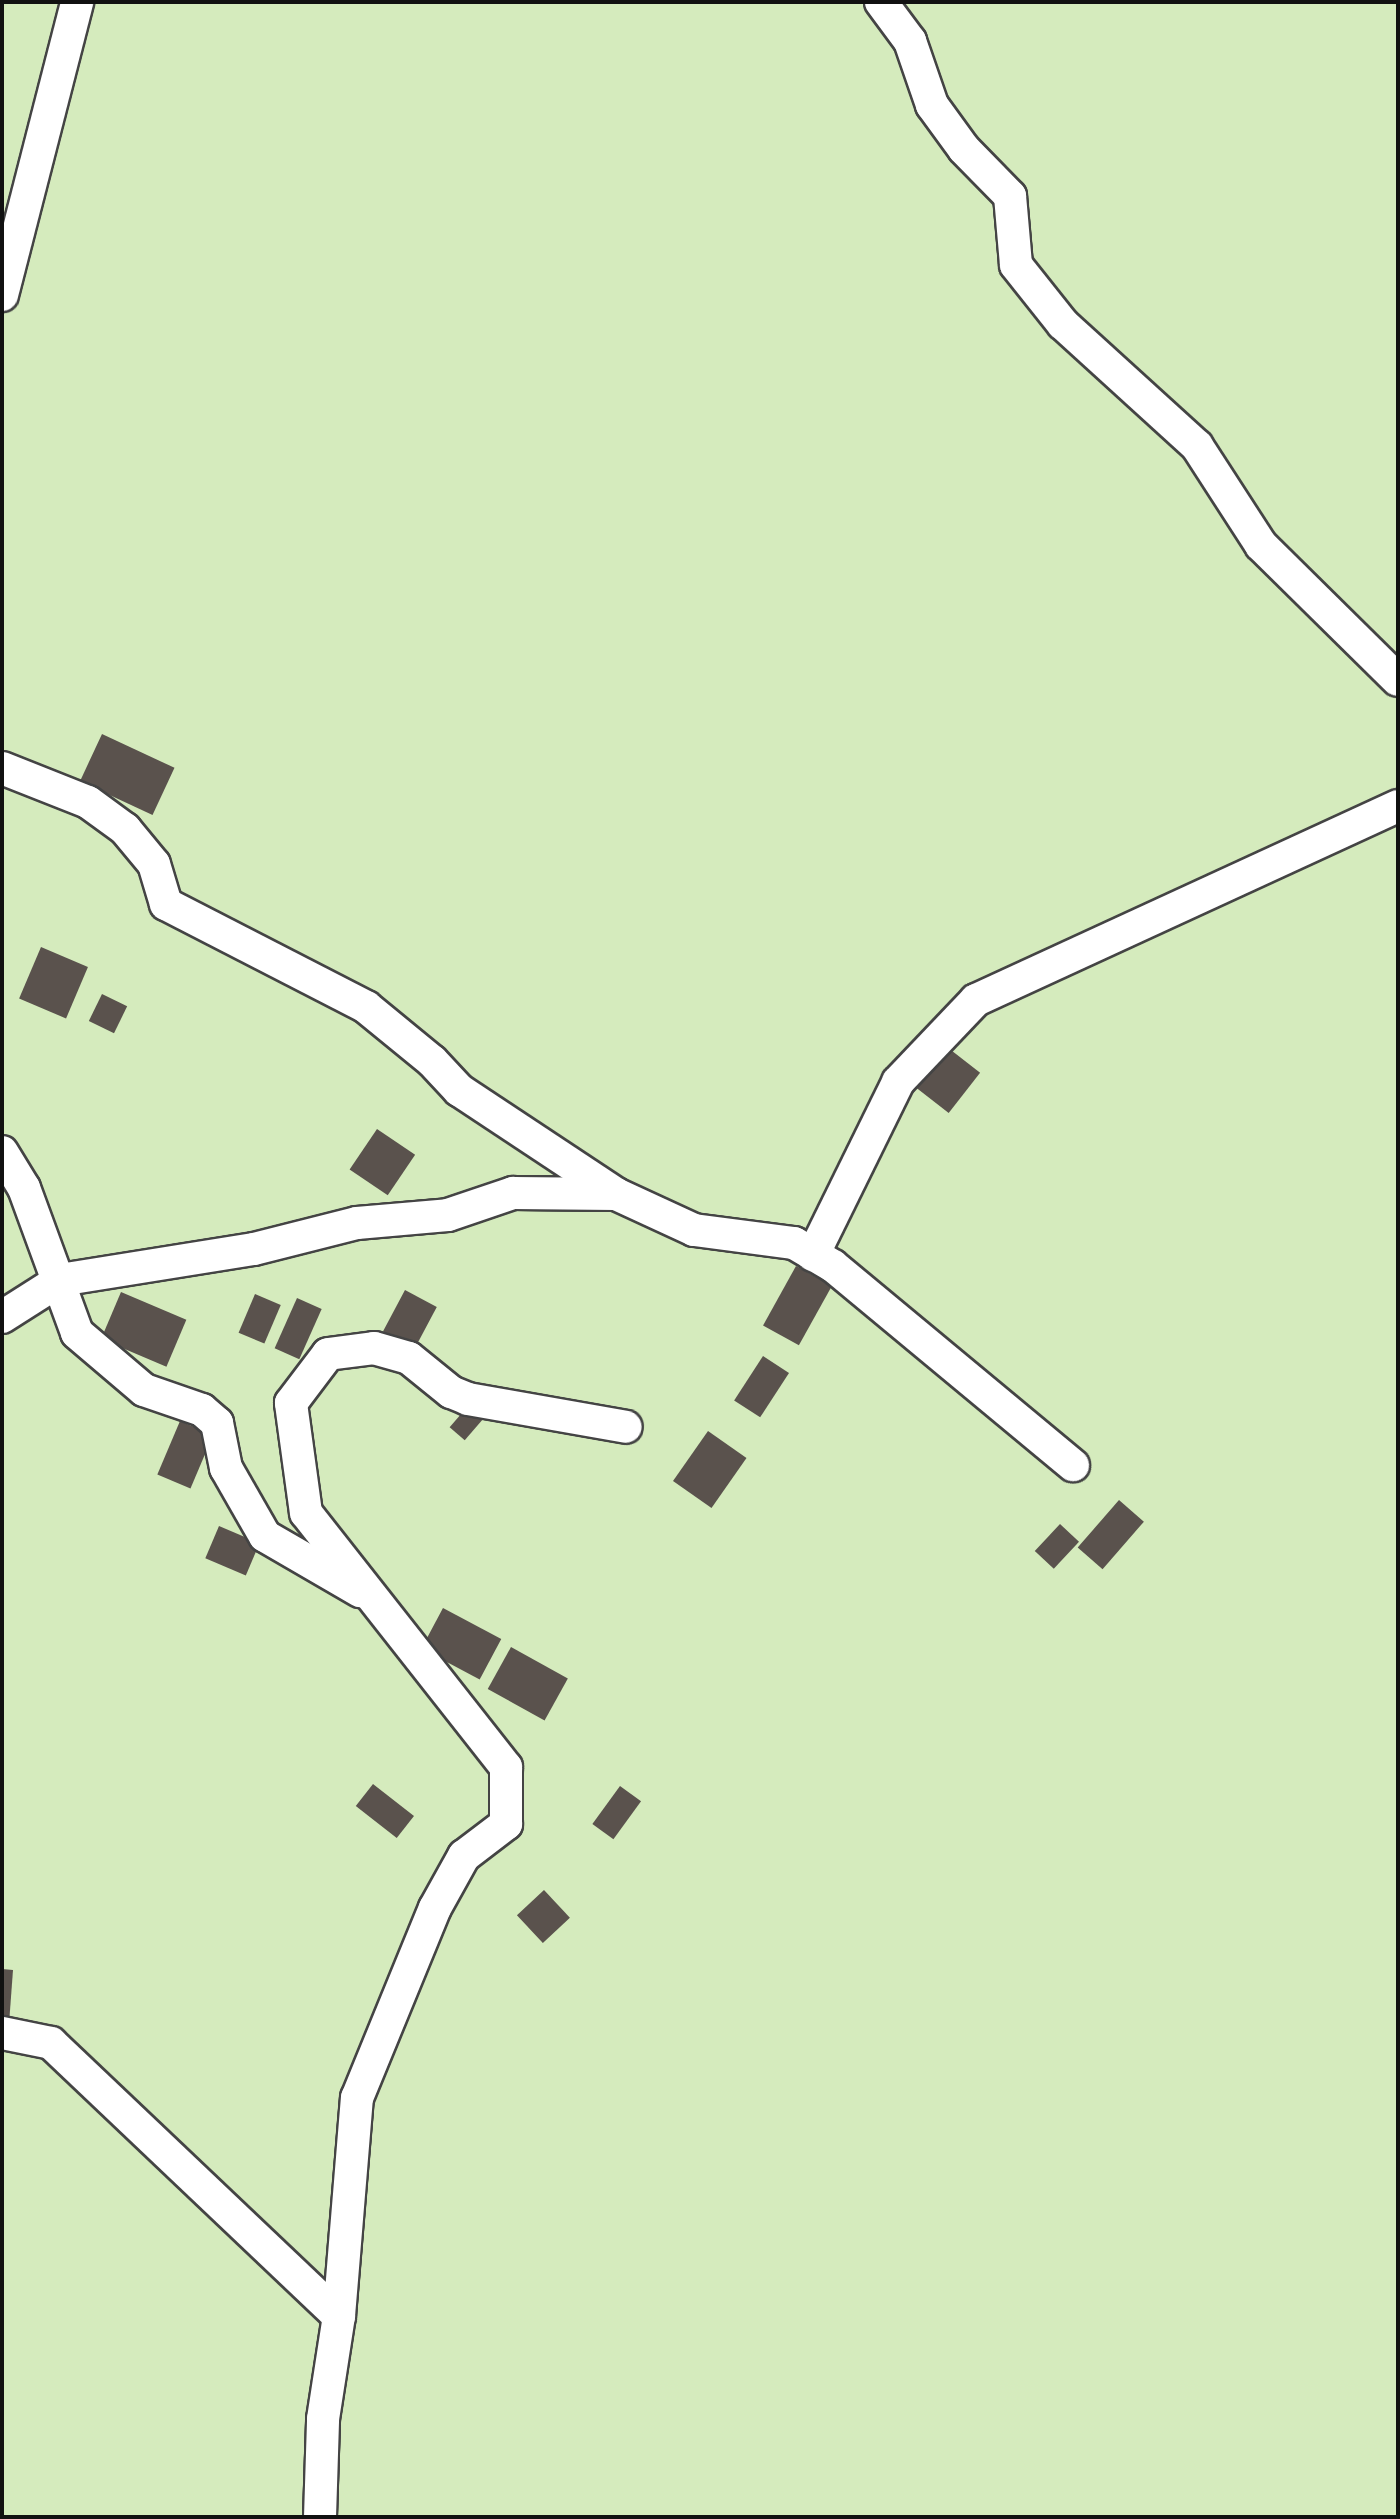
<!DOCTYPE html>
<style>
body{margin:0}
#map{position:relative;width:1400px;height:2519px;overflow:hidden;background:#fffdf5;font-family:Lora,serif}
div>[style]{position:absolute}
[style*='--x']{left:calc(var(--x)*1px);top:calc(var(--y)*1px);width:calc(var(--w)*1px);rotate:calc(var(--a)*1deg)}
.green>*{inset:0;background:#d5ebbd;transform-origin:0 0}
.building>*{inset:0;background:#5a524d;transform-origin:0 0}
.roads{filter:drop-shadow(2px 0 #444) drop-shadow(-2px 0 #444) drop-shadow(0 2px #444) drop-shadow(0 -2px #444)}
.street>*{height:32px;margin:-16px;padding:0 16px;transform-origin:16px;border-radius:16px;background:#fff}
span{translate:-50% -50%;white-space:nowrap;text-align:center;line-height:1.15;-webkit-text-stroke:7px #fff;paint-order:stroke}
.frame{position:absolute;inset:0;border:4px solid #111;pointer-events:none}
</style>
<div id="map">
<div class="green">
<i style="left:2px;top:2px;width:1396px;height:2515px"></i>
</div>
<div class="building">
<i style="left:102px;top:734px;width:80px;height:52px;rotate:25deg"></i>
<i style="left:41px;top:947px;width:51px;height:56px;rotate:23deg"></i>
<i style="left:102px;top:994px;width:28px;height:30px;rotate:26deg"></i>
<i style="left:947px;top:1047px;width:42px;height:51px;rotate:38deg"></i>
<i style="left:377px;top:1129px;width:46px;height:49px;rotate:34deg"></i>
<i style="left:796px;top:1266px;width:41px;height:68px;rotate:29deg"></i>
<i style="left:405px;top:1290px;width:36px;height:47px;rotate:28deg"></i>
<i style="left:121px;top:1292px;width:71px;height:51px;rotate:23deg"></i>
<i style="left:255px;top:1294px;width:28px;height:42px;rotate:23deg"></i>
<i style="left:297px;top:1298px;width:27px;height:55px;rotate:24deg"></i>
<i style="left:763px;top:1356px;width:31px;height:53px;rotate:33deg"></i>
<i style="left:468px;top:1406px;width:20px;height:28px;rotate:41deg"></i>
<i style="left:180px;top:1421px;width:36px;height:58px;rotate:23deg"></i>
<i style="left:708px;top:1431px;width:47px;height:61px;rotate:35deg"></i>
<i style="left:1119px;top:1500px;width:33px;height:63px;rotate:41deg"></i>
<i style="left:1060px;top:1524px;width:26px;height:37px;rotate:43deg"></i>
<i style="left:219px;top:1526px;width:44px;height:35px;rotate:23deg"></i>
<i style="left:443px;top:1608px;width:66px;height:46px;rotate:28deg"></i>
<i style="left:511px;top:1647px;width:65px;height:48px;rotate:29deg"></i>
<i style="left:373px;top:1784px;width:52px;height:28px;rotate:38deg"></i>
<i style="left:620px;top:1786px;width:26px;height:47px;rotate:36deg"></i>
<i style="left:544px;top:1890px;width:38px;height:37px;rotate:47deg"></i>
<i style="clip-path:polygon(2px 1969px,13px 1970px,9px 2024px,2px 2023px)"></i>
</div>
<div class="roads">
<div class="street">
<i style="--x:881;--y:2;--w:49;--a:53.4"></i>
<i style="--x:910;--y:41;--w:68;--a:71"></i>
<i style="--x:932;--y:105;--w:54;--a:54"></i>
<i style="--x:964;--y:149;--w:66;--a:45.6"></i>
<i style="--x:1010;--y:196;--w:69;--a:85"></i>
<i style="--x:1016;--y:265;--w:75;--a:51.5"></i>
<i style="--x:1063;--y:324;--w:181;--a:42.3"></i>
<i style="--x:1197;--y:446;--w:118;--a:57.1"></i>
<i style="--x:1261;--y:545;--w:192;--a:44.6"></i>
<i style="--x:2;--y:295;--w:302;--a:-75.6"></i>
<i style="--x:2;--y:768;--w:92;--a:21.6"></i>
<i style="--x:88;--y:802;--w:46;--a:36.1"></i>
<i style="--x:125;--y:829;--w:45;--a:50.4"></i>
<i style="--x:154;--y:864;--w:42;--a:73.3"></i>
<i style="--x:166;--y:904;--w:225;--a:27.2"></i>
<i style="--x:366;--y:1007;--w:85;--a:39.3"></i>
<i style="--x:432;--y:1061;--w:40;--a:47"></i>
<i style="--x:459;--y:1090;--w:188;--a:33.5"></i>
<i style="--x:616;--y:1194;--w:86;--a:24.8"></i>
<i style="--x:694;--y:1230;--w:101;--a:7.4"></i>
<i style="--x:794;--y:1243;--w:45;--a:30.5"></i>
<i style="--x:833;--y:1266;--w:312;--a:39.7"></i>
<i style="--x:2;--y:1152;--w:42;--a:58.6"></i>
<i style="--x:24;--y:1188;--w:154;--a:69.9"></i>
<i style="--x:77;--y:1333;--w:88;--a:40.4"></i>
<i style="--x:144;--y:1390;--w:61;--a:19"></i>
<i style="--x:202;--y:1410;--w:20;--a:41"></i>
<i style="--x:217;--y:1423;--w:46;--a:78.7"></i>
<i style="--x:226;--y:1468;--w:78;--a:60.2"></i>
<i style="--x:265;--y:1536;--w:110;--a:30.1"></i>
<i style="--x:813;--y:1255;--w:193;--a:-63.8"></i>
<i style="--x:898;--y:1082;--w:113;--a:-46.4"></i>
<i style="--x:976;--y:1000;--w:464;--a:-24.7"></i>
<i style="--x:2;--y:1317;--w:69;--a:-32.5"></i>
<i style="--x:60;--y:1280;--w:196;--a:-9.1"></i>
<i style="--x:254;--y:1249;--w:106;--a:-14.2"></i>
<i style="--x:357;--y:1223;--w:91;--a:-5"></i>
<i style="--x:448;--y:1215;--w:69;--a:-18.7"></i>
<i style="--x:513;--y:1193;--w:103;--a:0.6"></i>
<i style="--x:2;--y:2033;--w:50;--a:11.5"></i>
<i style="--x:51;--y:2043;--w:397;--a:43.5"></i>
<i style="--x:320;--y:2517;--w:98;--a:-88.2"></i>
<i style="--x:323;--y:2419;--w:104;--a:-81.2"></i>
<i style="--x:339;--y:2316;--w:219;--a:-85.3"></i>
<i style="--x:357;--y:2098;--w:205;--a:-67.7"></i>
<i style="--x:435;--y:1908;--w:60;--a:-60.9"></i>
<i style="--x:464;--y:1856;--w:53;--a:-37.3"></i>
<i style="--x:506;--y:1824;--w:57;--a:-90"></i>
<i style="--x:506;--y:1767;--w:323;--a:-128.2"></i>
<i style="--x:306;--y:1513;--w:111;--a:-97.8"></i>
<i style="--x:291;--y:1403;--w:61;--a:-52.9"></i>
<i style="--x:328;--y:1354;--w:46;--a:-7.4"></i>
<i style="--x:374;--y:1348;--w:36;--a:16"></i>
<i style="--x:409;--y:1358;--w:54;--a:39"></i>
<i style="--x:451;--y:1392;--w:18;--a:22"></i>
<i style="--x:468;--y:1399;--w:160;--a:10"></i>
</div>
</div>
<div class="frame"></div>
</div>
